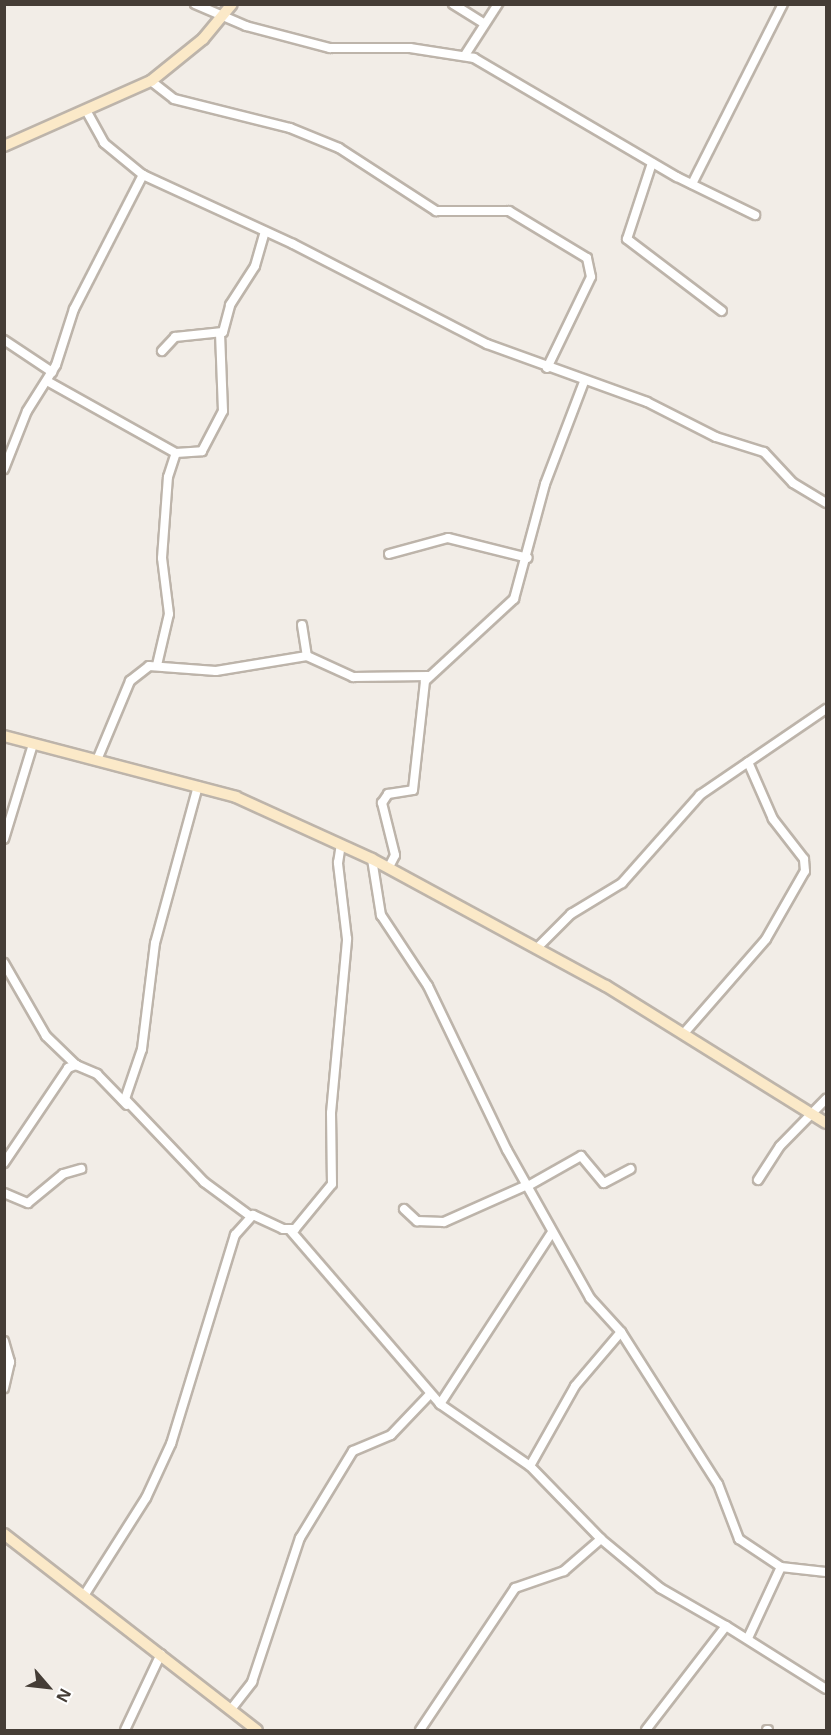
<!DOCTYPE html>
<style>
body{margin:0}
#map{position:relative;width:831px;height:1735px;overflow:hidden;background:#f2ede7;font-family:"Open Sans",sans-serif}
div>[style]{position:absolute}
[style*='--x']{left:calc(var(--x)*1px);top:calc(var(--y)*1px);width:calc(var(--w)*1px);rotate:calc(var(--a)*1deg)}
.roads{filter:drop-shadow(2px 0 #bdb4aa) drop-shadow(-2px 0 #bdb4aa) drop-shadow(0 2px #bdb4aa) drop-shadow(0 -2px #bdb4aa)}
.minor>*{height:8px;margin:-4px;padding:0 4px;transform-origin:4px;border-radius:4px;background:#fff}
.secondary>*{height:10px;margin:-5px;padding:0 5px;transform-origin:5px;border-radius:5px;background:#fbe9c8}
span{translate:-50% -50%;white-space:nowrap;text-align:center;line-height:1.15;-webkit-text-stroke:4.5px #fff;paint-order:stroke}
.frame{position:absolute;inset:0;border:6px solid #453d36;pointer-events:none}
.north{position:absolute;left:18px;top:1657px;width:60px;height:60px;-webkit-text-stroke:4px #fff;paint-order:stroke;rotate:118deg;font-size:16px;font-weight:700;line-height:24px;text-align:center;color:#453d36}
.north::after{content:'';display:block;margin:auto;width:21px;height:27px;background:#453d36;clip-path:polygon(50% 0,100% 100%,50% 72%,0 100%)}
</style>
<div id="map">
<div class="roads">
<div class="minor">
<i style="--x:195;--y:4;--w:56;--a:23.3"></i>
<i style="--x:246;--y:26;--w:87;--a:14.7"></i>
<i style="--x:330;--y:48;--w:80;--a:0"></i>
<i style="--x:410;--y:48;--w:65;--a:8.9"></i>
<i style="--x:474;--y:58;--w:235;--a:30.4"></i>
<i style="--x:677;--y:177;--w:87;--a:26"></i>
<i style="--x:453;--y:4;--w:36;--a:32"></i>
<i style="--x:465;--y:55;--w:61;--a:-57.1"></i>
<i style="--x:151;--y:81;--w:29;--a:38"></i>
<i style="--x:174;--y:99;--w:120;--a:14"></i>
<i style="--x:290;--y:128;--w:53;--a:22.2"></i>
<i style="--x:339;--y:148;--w:116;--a:33"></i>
<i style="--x:436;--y:211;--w:73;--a:0"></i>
<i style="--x:509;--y:211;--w:91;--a:31.1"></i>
<i style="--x:587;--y:258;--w:19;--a:78"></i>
<i style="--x:591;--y:277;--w:101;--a:115.8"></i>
<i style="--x:87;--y:112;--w:35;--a:61"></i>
<i style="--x:104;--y:143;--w:50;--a:39.4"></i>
<i style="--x:143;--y:175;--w:165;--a:24.7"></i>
<i style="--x:293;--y:244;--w:218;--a:27.3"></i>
<i style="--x:487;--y:344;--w:170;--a:19.9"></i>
<i style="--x:647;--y:402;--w:77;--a:26.9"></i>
<i style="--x:716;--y:437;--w:50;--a:17.4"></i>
<i style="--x:764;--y:452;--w:42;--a:46.9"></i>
<i style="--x:793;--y:483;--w:39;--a:31"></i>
<i style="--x:652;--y:163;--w:80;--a:108.2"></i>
<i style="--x:627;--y:239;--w:119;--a:37.2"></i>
<i style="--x:692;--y:184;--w:202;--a:-63.2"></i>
<i style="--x:4;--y:340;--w:58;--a:33.7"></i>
<i style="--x:162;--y:351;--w:19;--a:-47"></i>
<i style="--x:175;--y:337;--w:48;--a:-5.9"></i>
<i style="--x:223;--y:332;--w:28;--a:-75"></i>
<i style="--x:230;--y:305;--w:46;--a:-57.3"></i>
<i style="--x:255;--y:266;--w:35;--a:-74"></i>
<i style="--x:47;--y:381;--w:148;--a:29.2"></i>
<i style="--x:176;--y:453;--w:26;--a:-4"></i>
<i style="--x:202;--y:451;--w:45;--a:-62.3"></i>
<i style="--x:223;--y:411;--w:77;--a:-92.2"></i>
<i style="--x:4;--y:469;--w:62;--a:-68.4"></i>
<i style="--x:27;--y:411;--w:54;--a:-57.8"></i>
<i style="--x:56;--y:365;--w:59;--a:-72.2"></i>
<i style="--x:74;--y:309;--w:151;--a:-62.8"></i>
<i style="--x:389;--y:554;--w:61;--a:-15.2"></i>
<i style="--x:448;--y:538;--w:82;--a:14"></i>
<i style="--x:302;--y:625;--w:31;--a:81"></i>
<i style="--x:157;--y:665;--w:52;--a:-76.8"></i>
<i style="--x:169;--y:614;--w:56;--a:-97.1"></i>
<i style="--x:162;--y:558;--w:81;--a:-85.8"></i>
<i style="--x:168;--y:477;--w:25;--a:-72"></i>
<i style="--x:97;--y:760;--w:86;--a:-67.3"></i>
<i style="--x:130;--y:681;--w:24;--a:-38"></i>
<i style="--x:149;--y:666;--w:67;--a:4.3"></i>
<i style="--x:216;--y:671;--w:92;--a:-9.4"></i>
<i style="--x:307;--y:656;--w:51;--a:24.5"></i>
<i style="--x:353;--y:677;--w:75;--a:-0.8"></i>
<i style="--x:198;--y:786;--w:163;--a:105.3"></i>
<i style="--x:155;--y:943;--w:107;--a:97"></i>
<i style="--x:142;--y:1049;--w:53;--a:108.8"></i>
<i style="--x:125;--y:1099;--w:115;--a:46.4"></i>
<i style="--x:204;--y:1182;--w:56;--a:36.3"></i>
<i style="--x:4;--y:839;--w:99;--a:-73"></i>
<i style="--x:372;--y:859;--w:57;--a:80.9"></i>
<i style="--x:381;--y:915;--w:85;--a:56.5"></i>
<i style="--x:428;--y:986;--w:182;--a:64.3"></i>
<i style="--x:507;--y:1150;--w:170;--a:60.7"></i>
<i style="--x:590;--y:1298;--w:46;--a:47.6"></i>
<i style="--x:621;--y:1332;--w:180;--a:57.5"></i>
<i style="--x:718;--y:1484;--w:59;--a:69.1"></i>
<i style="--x:739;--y:1539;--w:50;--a:33.7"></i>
<i style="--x:781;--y:1567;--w:45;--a:6.3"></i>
<i style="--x:389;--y:867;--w:13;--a:-63"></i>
<i style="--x:395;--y:855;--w:54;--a:-104"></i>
<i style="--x:382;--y:803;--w:11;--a:-56"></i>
<i style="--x:388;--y:794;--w:25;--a:-9"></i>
<i style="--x:413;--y:790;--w:110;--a:-83.7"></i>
<i style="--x:425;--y:681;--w:121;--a:-42.7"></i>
<i style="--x:514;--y:599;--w:119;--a:-74.9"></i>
<i style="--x:545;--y:484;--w:109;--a:-69.1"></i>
<i style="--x:538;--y:947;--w:47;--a:-45"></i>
<i style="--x:571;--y:914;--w:60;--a:-31.3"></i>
<i style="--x:622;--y:883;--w:118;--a:-48.4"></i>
<i style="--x:700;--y:795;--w:153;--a:-34.3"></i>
<i style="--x:4;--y:963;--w:84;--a:60.1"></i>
<i style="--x:46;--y:1036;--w:42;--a:44"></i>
<i style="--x:685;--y:1032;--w:123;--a:-48.9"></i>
<i style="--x:766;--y:939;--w:78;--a:-60.2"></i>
<i style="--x:805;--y:871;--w:12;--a:-95"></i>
<i style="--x:804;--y:859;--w:51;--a:-127.8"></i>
<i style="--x:773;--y:819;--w:62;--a:-113.7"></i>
<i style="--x:4;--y:1163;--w:115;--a:-56"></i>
<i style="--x:68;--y:1068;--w:9;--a:-21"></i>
<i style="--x:76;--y:1065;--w:23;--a:23"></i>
<i style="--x:97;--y:1074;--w:43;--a:45.9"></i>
<i style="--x:758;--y:1180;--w:40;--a:-57.1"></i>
<i style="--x:780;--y:1146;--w:66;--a:-45.6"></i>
<i style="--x:528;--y:1186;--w:61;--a:-29.5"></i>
<i style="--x:581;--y:1156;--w:35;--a:50"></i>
<i style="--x:604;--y:1183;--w:30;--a:-28"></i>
<i style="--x:4;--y:1193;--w:26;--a:23"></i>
<i style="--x:28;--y:1203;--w:45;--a:-39.6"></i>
<i style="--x:63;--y:1174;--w:19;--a:-16"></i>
<i style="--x:404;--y:1209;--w:18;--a:43"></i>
<i style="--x:417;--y:1221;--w:27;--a:2"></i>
<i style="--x:444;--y:1222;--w:91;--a:-24"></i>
<i style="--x:290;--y:1230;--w:230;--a:49.2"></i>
<i style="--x:440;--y:1404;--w:109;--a:34.6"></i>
<i style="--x:530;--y:1466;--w:102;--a:45.8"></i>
<i style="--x:601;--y:1539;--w:77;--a:39.7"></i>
<i style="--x:660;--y:1588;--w:76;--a:29.9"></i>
<i style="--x:726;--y:1626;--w:131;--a:127.6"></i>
<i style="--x:4;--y:1341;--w:22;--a:74"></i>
<i style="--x:10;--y:1362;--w:27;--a:103"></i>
<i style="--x:440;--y:1404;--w:205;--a:-56.9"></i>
<i style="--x:530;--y:1466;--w:92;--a:-60.6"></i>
<i style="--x:575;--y:1386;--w:71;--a:-49.6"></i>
<i style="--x:85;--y:1594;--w:114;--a:-57.6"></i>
<i style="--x:146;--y:1498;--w:60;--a:-65.2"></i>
<i style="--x:171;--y:1444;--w:219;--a:-73"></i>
<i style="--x:235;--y:1235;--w:27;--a:-48"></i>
<i style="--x:253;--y:1215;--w:33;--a:25"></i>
<i style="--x:283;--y:1229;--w:12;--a:0"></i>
<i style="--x:295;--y:1229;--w:58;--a:-50.6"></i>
<i style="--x:332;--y:1184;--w:71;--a:-90.8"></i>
<i style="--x:331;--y:1113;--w:175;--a:-84.7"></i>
<i style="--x:347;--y:939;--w:77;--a:-96.8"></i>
<i style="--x:338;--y:863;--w:18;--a:-81"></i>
<i style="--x:726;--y:1626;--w:118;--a:32.2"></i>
<i style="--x:748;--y:1638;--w:78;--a:-65.1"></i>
<i style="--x:232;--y:1708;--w:33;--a:-52"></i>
<i style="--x:252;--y:1682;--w:152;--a:-71.6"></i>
<i style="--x:300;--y:1538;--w:102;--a:-58.7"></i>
<i style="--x:353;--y:1451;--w:41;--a:-22.8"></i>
<i style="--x:391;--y:1435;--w:57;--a:-46.4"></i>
<i style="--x:125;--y:1730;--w:84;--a:-64.7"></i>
<i style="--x:420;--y:1730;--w:171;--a:-56.2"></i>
<i style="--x:515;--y:1588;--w:52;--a:-19.1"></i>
<i style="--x:564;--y:1571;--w:49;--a:-40.9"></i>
<i style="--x:767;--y:1730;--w:1;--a:0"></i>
</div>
<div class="secondary">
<i style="--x:4;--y:146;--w:161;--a:-23.9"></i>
<i style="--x:151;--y:81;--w:67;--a:-38.9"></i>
<i style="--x:203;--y:39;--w:45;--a:-50.4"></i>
<i style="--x:4;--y:736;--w:240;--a:14.7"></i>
<i style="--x:236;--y:797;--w:149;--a:24.5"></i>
<i style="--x:372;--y:859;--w:266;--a:28.5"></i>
<i style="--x:606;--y:986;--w:259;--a:31.9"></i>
<i style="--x:4;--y:1534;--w:320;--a:37.8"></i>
</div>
</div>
<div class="frame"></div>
<div class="north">N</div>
</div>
